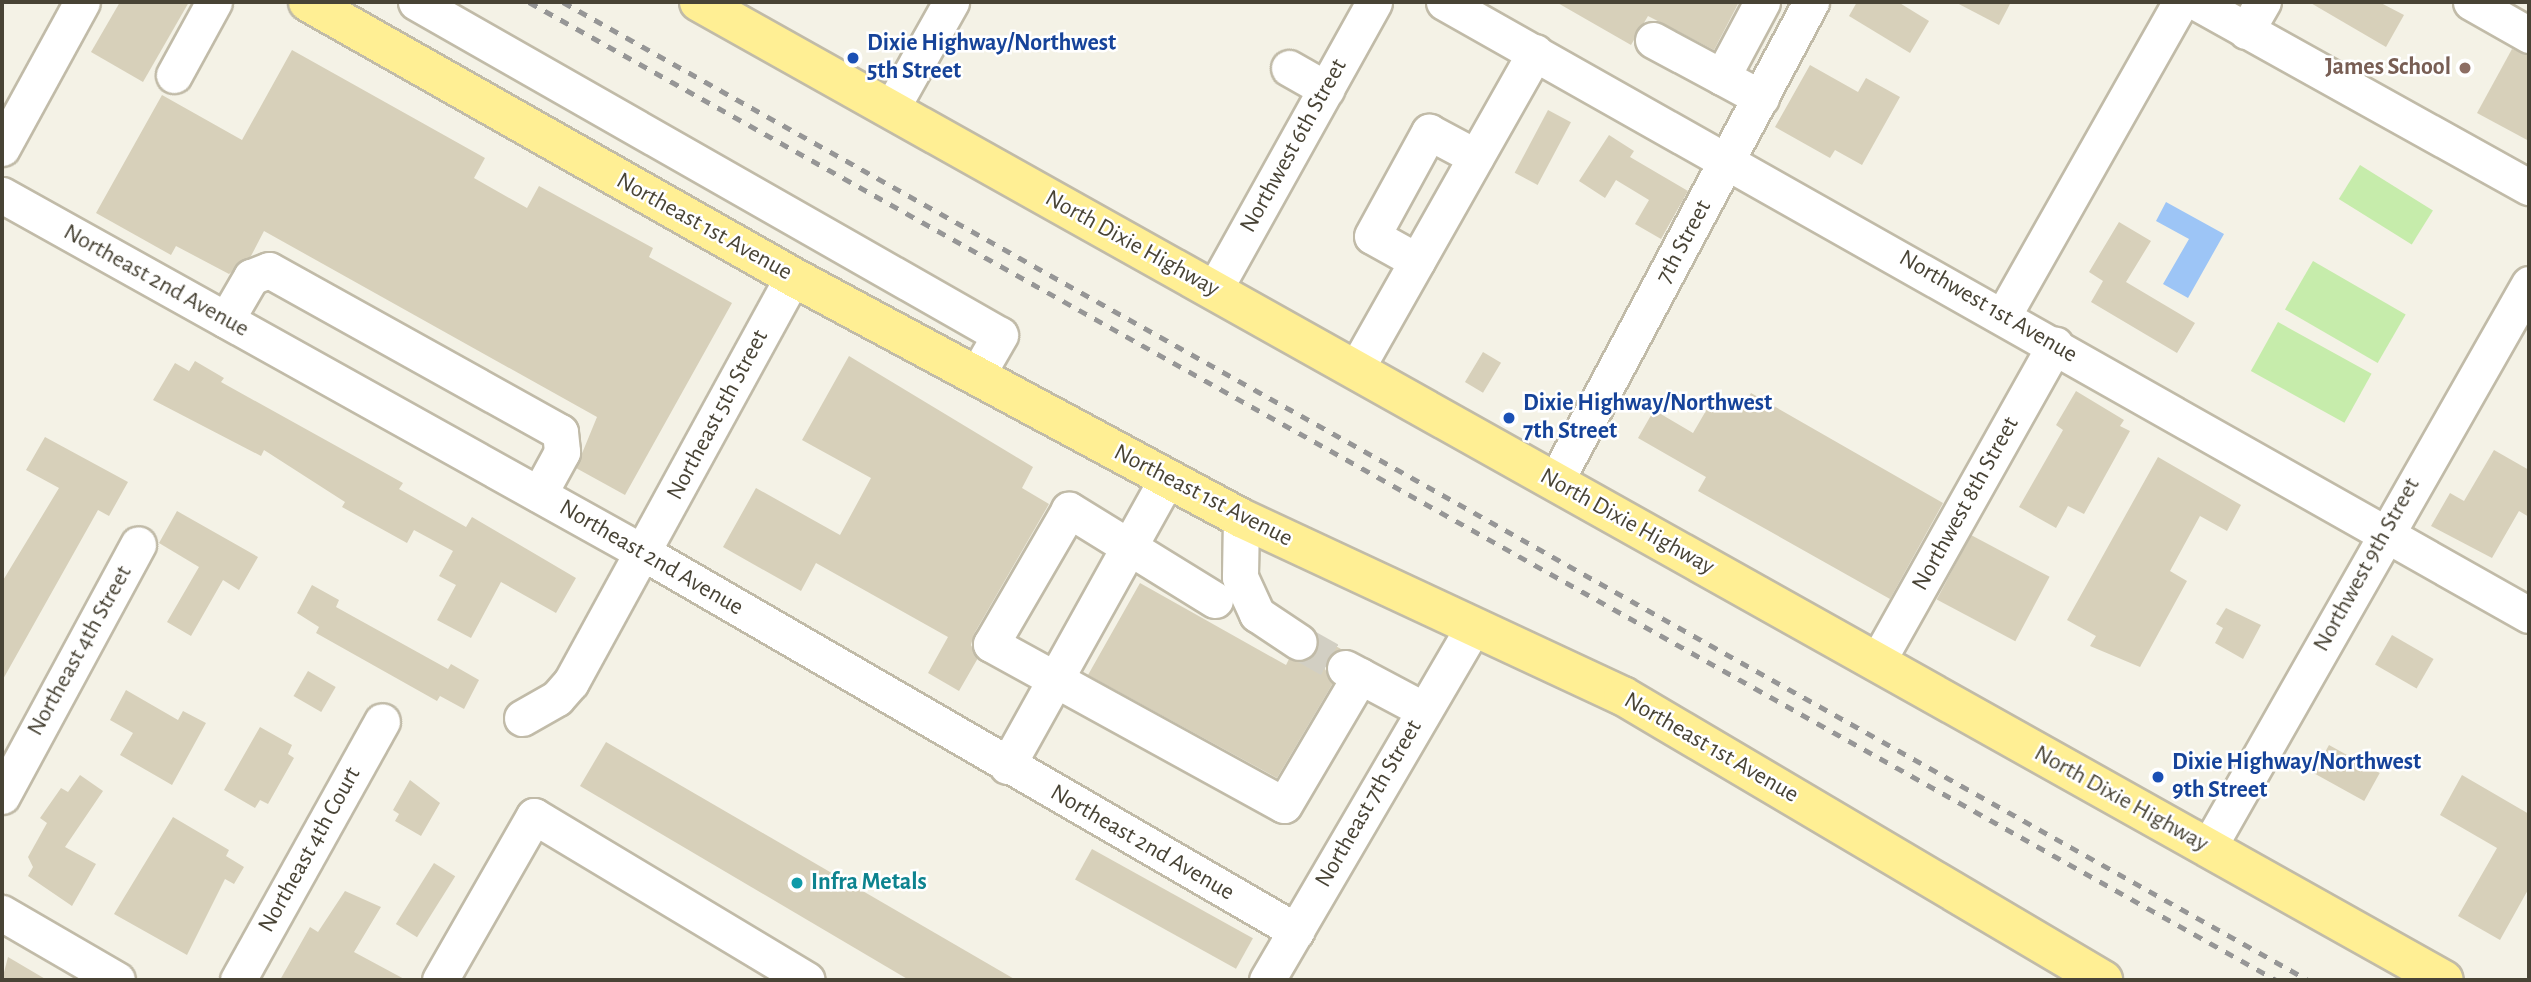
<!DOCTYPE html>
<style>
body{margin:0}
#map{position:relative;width:2531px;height:982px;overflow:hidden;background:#f4f2e6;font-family:"Alegreya Sans",sans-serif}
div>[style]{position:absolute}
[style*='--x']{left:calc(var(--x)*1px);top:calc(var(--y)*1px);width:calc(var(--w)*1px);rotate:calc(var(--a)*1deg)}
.green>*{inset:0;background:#c6ecab;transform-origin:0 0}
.water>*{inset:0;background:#9dc5f6}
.building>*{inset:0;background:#d7d0ba;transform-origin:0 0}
.minor-tunnel>*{height:35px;margin-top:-17.5px;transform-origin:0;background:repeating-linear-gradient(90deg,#d2cfc3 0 35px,transparent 0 53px)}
.roads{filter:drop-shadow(2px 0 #c1bba8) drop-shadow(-2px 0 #c1bba8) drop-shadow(0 2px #c1bba8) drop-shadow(0 -2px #c1bba8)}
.minor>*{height:35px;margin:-17.5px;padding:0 17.5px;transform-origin:17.5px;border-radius:17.5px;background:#fff}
.major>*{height:38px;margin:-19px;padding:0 19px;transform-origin:19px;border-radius:19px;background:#ffef94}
.rail>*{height:5px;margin-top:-2.5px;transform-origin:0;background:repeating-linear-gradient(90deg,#969696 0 9px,transparent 0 18px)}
.dots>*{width:19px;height:19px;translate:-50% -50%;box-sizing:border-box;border:4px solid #fff;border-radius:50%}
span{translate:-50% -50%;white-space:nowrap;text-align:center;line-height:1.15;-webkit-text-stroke:5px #fff;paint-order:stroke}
.transit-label{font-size:24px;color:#164399;font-weight:700}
.left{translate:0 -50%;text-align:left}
.education-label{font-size:24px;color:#785e54;font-weight:700}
.right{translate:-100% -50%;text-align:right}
.street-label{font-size:24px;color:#484335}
.culture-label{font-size:24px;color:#0d838f;font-weight:700}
.frame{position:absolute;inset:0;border:4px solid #484335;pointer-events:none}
</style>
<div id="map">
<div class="green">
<i style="left:2360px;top:165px;width:86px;height:40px;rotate:32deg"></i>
<i style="left:2313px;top:261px;width:107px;height:56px;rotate:30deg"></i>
<i style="left:2278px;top:322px;width:107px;height:56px;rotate:29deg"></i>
</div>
<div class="water">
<i style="clip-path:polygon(2166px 202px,2224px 234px,2188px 298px,2163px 284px,2189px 239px,2156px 221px)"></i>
</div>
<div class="building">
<i style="clip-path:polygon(120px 2px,189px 2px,143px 82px,91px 52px)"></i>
<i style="clip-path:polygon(1556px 2px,1739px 2px,1714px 50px,1648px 16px,1631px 45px)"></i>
<i style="clip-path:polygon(1857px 2px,1898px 2px,1929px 21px,1910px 53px,1849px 16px)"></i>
<i style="clip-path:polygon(1955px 2px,2011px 2px,1999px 25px)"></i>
<i style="clip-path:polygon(2309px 2px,2379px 2px,2404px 15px,2386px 47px)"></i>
<i style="clip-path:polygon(2512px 49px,2529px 55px,2529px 141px,2477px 113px)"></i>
<i style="clip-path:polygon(292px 50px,485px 158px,474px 178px,527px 208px,539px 186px,653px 248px,649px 257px,732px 303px,625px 495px,576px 468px,597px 417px,264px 231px,251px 256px,229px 274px,176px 246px,171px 255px,96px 213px,162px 95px,242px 140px)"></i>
<i style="clip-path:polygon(1810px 65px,1858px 92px,1866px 78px,1900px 97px,1862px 165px,1835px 150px,1830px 158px,1775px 127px)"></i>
<i style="left:1548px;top:110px;width:26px;height:71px;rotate:28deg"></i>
<i style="clip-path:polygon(1609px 135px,1634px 151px,1630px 157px,1688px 191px,1661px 239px,1635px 224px,1649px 200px,1616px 180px,1605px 198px,1579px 181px)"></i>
<i style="clip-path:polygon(2119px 222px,2151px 241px,2126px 282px,2195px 323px,2177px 353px,2091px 302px,2103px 281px,2089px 272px)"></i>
<i style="left:1483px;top:352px;width:21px;height:35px;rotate:31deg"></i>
<i style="clip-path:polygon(849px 356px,1033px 467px,1022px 488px,1049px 504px,974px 634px,971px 645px,978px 658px,959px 691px,928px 673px,948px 637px,816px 563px,801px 591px,723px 547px,756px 488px,840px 535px,871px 478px,802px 440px)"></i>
<i style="clip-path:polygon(195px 361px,224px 378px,221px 382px,403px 483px,399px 489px,466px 527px,472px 517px,576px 578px,556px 613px,501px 582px,471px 638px,437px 620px,456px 585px,439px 576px,453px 551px,414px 530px,407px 543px,342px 507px,345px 502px,264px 450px,261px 456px,153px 400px,175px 363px,189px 371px)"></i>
<i style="clip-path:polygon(2076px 391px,2124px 420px,2120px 426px,2130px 431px,2084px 514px,2068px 506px,2056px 528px,2019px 507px,2063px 430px,2056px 425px)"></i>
<i style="clip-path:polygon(1751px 393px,1943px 503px,1890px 599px,1698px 491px,1706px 477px,1638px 438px,1654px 410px,1693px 433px,1714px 397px,1740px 412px)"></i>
<i style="clip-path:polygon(45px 437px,128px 482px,109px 516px,98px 510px,2px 681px,2px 582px,59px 488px,26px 470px)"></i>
<i style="clip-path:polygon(2494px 450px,2529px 470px,2529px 517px,2519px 511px,2492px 558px,2431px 526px,2450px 493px,2464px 501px)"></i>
<i style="clip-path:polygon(2158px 457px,2241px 505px,2227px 531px,2200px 516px,2170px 571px,2187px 581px,2140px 667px,2090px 646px,2096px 636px,2067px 620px)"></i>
<i style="clip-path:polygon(177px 511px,258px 557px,239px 590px,223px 580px,191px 636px,167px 622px,199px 567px,159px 543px)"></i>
<i style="left:1971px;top:535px;width:89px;height:73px;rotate:28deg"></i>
<i style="clip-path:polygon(1140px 583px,1286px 665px,1289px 659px,1307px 660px,1315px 654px,1318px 636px,1341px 649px,1327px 659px,1325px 669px,1333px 683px,1277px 778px,1088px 675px)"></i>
<i style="clip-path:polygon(312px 585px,339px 600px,336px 607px,448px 669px,451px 664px,479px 680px,464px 709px,440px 696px,437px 701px,316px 633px,319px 627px,297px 613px)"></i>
<i style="clip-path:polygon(2226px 608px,2261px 625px,2243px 659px,2215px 643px,2223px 628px,2216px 624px)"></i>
<i style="left:2392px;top:635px;width:48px;height:34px;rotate:30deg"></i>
<i style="left:308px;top:671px;width:32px;height:29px;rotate:30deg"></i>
<i style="clip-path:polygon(126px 690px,178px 720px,183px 711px,206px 723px,172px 785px,120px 755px,133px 733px,110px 720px)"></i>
<i style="clip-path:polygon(260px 727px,292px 745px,288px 754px,294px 758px,268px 804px,260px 800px,255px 808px,224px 790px)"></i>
<i style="clip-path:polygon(606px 742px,1016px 980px,909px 980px,580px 786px)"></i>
<i style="left:2329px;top:745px;width:58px;height:32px;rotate:29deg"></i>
<i style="clip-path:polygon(80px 775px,103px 791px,65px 847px,96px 864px,72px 906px,28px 876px,33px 867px,28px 857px,47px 823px,40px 818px,61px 788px,68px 792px)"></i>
<i style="clip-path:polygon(2462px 775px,2529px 814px,2529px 888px,2500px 940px,2458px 916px,2497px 848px,2440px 815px)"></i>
<i style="clip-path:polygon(410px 780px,440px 803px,421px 836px,395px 821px,399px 814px,393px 810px)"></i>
<i style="clip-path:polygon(173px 817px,229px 850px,226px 856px,244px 867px,234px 884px,225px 879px,187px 955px,114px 914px)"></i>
<i style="left:1092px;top:849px;width:184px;height:35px;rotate:29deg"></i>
<i style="left:434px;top:863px;width:25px;height:72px;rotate:32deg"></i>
<i style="clip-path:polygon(345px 891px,381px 907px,354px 952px,406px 980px,280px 980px,310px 927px,318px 932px)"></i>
<i style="clip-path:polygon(8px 957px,47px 980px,2px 980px)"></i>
</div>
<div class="minor-tunnel">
<i style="--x:1299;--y:642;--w:53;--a:29.5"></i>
</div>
<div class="roads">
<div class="minor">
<i style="--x:416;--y:2;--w:672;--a:29.69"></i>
<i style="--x:1000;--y:335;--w:46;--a:119.9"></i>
<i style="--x:1444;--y:2;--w:1246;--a:29.47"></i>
<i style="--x:2196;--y:2;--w:381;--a:29.1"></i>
<i style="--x:2471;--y:2;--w:67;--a:29.6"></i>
<i style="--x:2246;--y:31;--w:34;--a:-60"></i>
<i style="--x:1653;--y:40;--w:78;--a:28.2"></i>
<i style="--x:1289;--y:68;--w:43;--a:29.6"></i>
<i style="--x:174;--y:75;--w:83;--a:-61.3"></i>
<i style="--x:1761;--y:98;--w:44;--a:-151.7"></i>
<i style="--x:1722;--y:77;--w:85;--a:-61.9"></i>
<i style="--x:891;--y:109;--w:123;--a:-60.7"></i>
<i style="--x:2;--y:148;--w:166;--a:-61.3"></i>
<i style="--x:2;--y:195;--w:735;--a:29.15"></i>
<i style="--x:644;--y:553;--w:754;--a:30.1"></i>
<i style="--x:1417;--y:261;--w:51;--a:-150.9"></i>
<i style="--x:1372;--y:236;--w:119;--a:-61.3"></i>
<i style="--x:1429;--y:132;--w:53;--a:28"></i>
<i style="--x:1214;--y:290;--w:329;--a:-60.9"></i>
<i style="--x:2003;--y:316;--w:361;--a:-60.5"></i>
<i style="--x:226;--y:320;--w:50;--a:-59.8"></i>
<i style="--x:251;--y:277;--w:19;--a:-21"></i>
<i style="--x:269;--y:270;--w:333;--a:29.1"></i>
<i style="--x:560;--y:432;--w:20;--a:84"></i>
<i style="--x:562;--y:452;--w:48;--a:118.7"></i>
<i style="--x:1356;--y:369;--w:364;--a:-60.5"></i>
<i style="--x:1555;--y:482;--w:544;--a:-61.93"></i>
<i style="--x:1241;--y:518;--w:59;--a:91"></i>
<i style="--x:1240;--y:577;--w:41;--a:65.3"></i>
<i style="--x:1257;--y:614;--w:50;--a:33.7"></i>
<i style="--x:1215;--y:600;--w:172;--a:-148.3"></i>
<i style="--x:1069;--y:510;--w:155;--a:120.2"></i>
<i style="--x:991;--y:644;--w:334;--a:28.8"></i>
<i style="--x:1284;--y:805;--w:150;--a:-59.5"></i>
<i style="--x:1877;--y:662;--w:364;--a:-60.7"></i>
<i style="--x:1345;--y:668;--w:89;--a:28"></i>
<i style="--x:522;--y:718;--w:40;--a:-29.7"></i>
<i style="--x:557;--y:698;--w:21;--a:-49"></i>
<i style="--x:571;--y:682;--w:462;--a:-61.3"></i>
<i style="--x:1007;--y:766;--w:329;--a:-60.9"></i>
<i style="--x:2;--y:796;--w:286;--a:-61.6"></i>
<i style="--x:2208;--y:848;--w:649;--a:-60.35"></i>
<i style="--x:2;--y:913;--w:133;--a:30.2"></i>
<i style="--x:238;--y:980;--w:296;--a:-60.9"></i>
<i style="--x:440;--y:980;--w:189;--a:-60.2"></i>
<i style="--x:534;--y:816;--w:318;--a:31"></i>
<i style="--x:1267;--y:980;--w:408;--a:-59.7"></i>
</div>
<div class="major">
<i style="--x:308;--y:2;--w:558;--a:29.55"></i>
<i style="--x:793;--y:277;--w:509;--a:28.28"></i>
<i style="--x:1241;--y:518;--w:421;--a:25"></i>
<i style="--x:1623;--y:696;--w:558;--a:30.61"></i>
<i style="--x:699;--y:2;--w:2000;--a:29.27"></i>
</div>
</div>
<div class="rail">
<i style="--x:529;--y:2;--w:2002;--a:29.24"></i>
<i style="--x:563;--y:2;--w:2000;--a:29.27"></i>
</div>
<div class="dots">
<i style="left:853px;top:58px;background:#1a4fb4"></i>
<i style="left:2465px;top:68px;background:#8d6e63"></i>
<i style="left:1509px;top:418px;background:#1a4fb4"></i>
<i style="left:2158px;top:777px;background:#1a4fb4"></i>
<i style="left:797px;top:883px;background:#0f9aa8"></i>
</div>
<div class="transit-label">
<span class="left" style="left:867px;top:58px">Dixie Highway/Northwest<br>5th Street</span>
<span class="left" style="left:1523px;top:418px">Dixie Highway/Northwest<br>7th Street</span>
<span class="left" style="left:2172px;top:777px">Dixie Highway/Northwest<br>9th Street</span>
</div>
<div class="education-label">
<span class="right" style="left:2451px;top:68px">James School</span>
</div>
<div class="street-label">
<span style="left:1294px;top:146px;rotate:-61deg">Northwest 6th Street</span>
<span style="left:704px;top:227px;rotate:29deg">Northeast 1st Avenue</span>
<span style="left:1684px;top:242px;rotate:-62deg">7th Street</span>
<span style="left:1132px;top:244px;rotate:29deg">North Dixie Highway</span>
<span style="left:156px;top:281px;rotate:29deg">Northeast 2nd Avenue</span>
<span style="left:1988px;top:307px;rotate:30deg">Northwest 1st Avenue</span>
<span style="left:718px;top:415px;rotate:-62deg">Northeast 5th Street</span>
<span style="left:1203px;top:496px;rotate:27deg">Northeast 1st Avenue</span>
<span style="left:1966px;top:504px;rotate:-61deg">Northwest 8th Street</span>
<span style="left:1627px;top:522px;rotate:29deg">North Dixie Highway</span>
<span style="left:651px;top:558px;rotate:30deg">Northeast 2nd Avenue</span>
<span style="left:2367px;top:565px;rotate:-61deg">Northwest 9th Street</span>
<span style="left:80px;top:651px;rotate:-61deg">Northeast 4th Street</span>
<span style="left:1711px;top:748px;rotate:30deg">Northeast 1st Avenue</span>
<span style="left:2121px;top:799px;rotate:29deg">North Dixie Highway</span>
<span style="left:1369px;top:804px;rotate:-60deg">Northeast 7th Street</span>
<span style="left:1142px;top:843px;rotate:30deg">Northeast 2nd Avenue</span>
<span style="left:310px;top:850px;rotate:-61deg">Northeast 4th Court</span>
</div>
<div class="culture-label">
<span class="left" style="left:811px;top:883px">Infra Metals</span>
</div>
<div class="frame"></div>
</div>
